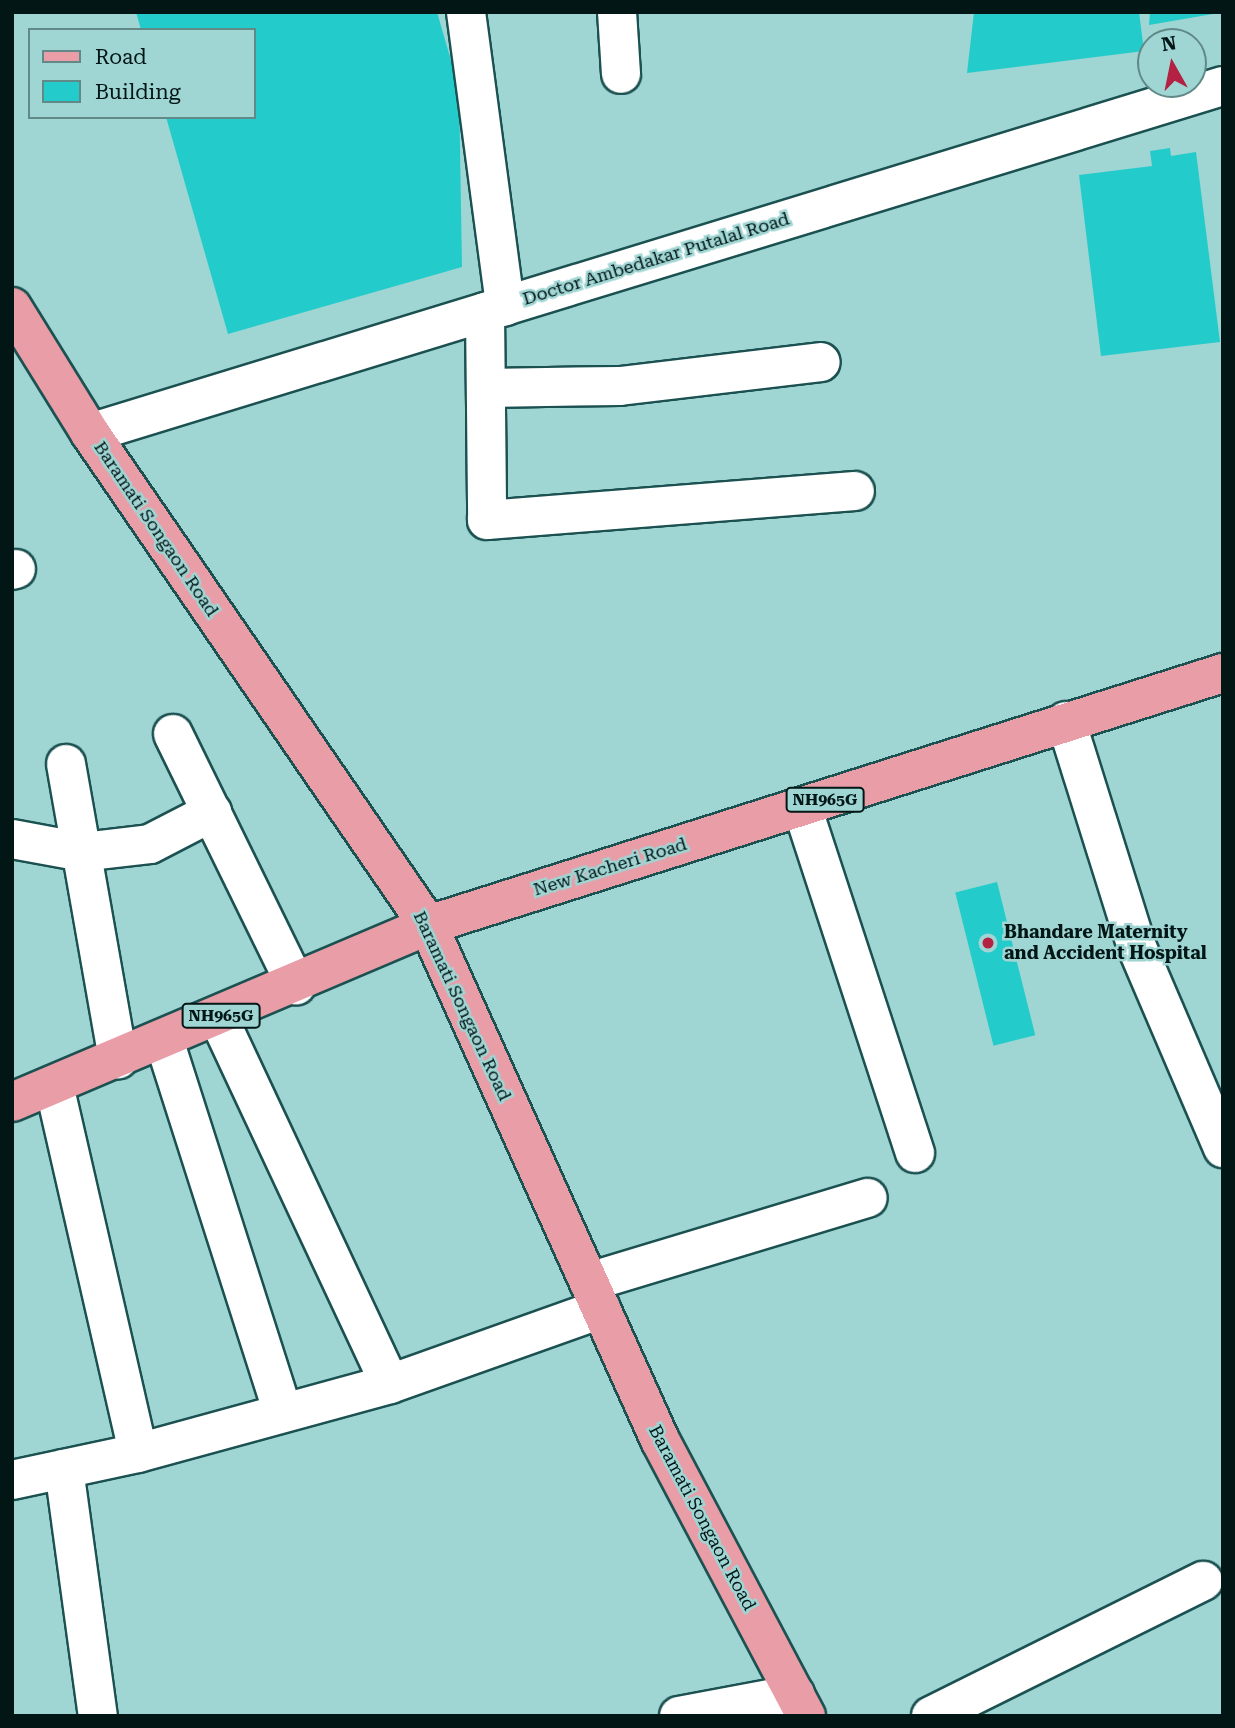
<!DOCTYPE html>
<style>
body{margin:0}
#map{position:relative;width:1235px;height:1728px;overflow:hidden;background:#9fd5d3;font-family:"Roboto Serif",serif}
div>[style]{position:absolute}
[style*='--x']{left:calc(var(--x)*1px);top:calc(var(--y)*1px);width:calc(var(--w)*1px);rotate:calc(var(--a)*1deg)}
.building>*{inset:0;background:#24cbcb;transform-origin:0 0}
.roads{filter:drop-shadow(2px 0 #1c5151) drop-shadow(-2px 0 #1c5151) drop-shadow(0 2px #1c5151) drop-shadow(0 -2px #1c5151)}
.minor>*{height:38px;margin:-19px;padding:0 19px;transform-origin:19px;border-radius:19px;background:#fff}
.major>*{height:38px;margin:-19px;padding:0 19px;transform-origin:19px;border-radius:19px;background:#e89da7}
.dots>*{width:19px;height:19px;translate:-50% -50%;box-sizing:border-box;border:4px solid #9fd5d3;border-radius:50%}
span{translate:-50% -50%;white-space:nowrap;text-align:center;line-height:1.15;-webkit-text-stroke:5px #9fd5d3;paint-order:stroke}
.shield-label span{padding:2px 5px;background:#9fd5d3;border:2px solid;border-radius:5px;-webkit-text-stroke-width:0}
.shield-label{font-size:16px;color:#021616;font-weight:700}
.street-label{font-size:18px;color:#021616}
.poi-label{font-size:18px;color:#021616;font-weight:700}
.left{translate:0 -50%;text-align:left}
.frame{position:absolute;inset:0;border:14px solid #021616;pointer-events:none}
.legend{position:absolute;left:28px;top:28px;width:228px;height:91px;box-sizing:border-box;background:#9fd5d3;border:2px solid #608987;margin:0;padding:9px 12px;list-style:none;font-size:21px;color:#021616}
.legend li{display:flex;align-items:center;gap:14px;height:35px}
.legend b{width:35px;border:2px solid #608987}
.north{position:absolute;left:1137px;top:28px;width:70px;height:70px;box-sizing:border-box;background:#9fd5d3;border:2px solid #608987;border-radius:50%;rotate:351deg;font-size:19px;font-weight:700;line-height:28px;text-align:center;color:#021616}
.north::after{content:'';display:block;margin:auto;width:24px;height:32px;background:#b32143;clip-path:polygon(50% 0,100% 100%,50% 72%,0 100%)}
</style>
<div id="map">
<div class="building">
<i style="clip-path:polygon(136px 12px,437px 12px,459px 88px,462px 267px,228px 334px,166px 117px,254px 117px,254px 30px,141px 30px)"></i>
<i style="clip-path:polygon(974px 12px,1139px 12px,1144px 51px,967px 73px)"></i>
<i style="clip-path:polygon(1150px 12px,1213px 12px,1213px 14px,1149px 25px)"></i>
<i style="clip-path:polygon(1170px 148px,1171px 156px,1196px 152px,1220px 342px,1101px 356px,1079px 175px,1152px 166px,1150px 151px)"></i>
<i style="left:997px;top:882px;width:158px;height:43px;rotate:76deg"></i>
</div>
<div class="roads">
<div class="minor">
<i style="--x:466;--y:12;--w:297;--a:82.4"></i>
<i style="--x:617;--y:12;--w:62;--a:86.3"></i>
<i style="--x:485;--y:312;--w:208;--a:89.4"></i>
<i style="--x:487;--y:520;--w:369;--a:-4.5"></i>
<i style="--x:486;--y:388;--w:134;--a:-0.9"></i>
<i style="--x:620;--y:386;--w:202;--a:-6.8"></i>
<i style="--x:90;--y:433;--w:1185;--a:-17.03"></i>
<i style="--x:12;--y:570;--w:4;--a:-14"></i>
<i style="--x:1066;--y:721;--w:235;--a:72.6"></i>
<i style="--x:1136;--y:945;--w:221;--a:66.8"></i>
<i style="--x:173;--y:734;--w:280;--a:63.9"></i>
<i style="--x:66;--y:764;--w:300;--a:80"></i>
<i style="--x:802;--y:807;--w:364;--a:71.9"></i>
<i style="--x:12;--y:839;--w:71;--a:10.5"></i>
<i style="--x:82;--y:852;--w:68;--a:-6.7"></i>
<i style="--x:150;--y:844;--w:70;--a:-27.3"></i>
<i style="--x:218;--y:1017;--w:405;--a:64.9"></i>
<i style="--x:164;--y:1040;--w:391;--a:72.3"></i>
<i style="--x:54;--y:1085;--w:377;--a:77.1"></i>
<i style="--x:589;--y:1282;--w:291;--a:-16.8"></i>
<i style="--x:64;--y:1469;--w:249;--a:82.2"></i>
<i style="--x:12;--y:1480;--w:129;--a:-12.1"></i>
<i style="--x:138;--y:1453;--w:261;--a:-15.3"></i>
<i style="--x:390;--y:1384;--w:224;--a:-19.6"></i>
<i style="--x:679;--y:1716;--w:118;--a:-10.7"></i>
<i style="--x:931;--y:1716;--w:304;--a:-26.4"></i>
</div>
<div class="major">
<i style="--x:12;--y:307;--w:148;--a:58.2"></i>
<i style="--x:90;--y:433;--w:597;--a:55.51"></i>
<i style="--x:428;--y:925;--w:565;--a:65.75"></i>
<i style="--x:660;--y:1440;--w:312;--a:62.1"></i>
<i style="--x:12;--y:1102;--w:452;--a:-23"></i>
<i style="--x:428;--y:925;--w:834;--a:-17.59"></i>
</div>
</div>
<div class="dots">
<i style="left:988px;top:943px;background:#b32143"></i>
</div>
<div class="shield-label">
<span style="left:825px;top:800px">NH965G</span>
<span style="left:221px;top:1016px">NH965G</span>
</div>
<div class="street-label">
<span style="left:656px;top:259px;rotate:-17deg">Doctor Ambedakar Putalal Road</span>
<span style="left:156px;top:529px;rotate:56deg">Baramati Songaon Road</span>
<span style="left:610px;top:867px;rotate:-17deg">New Kacheri Road</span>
<span style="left:462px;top:1006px;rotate:65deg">Baramati Songaon Road</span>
<span style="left:702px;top:1518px;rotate:62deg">Baramati Songaon Road</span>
</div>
<div class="poi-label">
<span class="left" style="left:1004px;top:943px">Bhandare Maternity<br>and Accident Hospital</span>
</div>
<div class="frame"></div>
<ul class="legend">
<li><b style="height:9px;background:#e89da7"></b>Road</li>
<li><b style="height:19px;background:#24cbcb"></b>Building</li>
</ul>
<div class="north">N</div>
</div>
